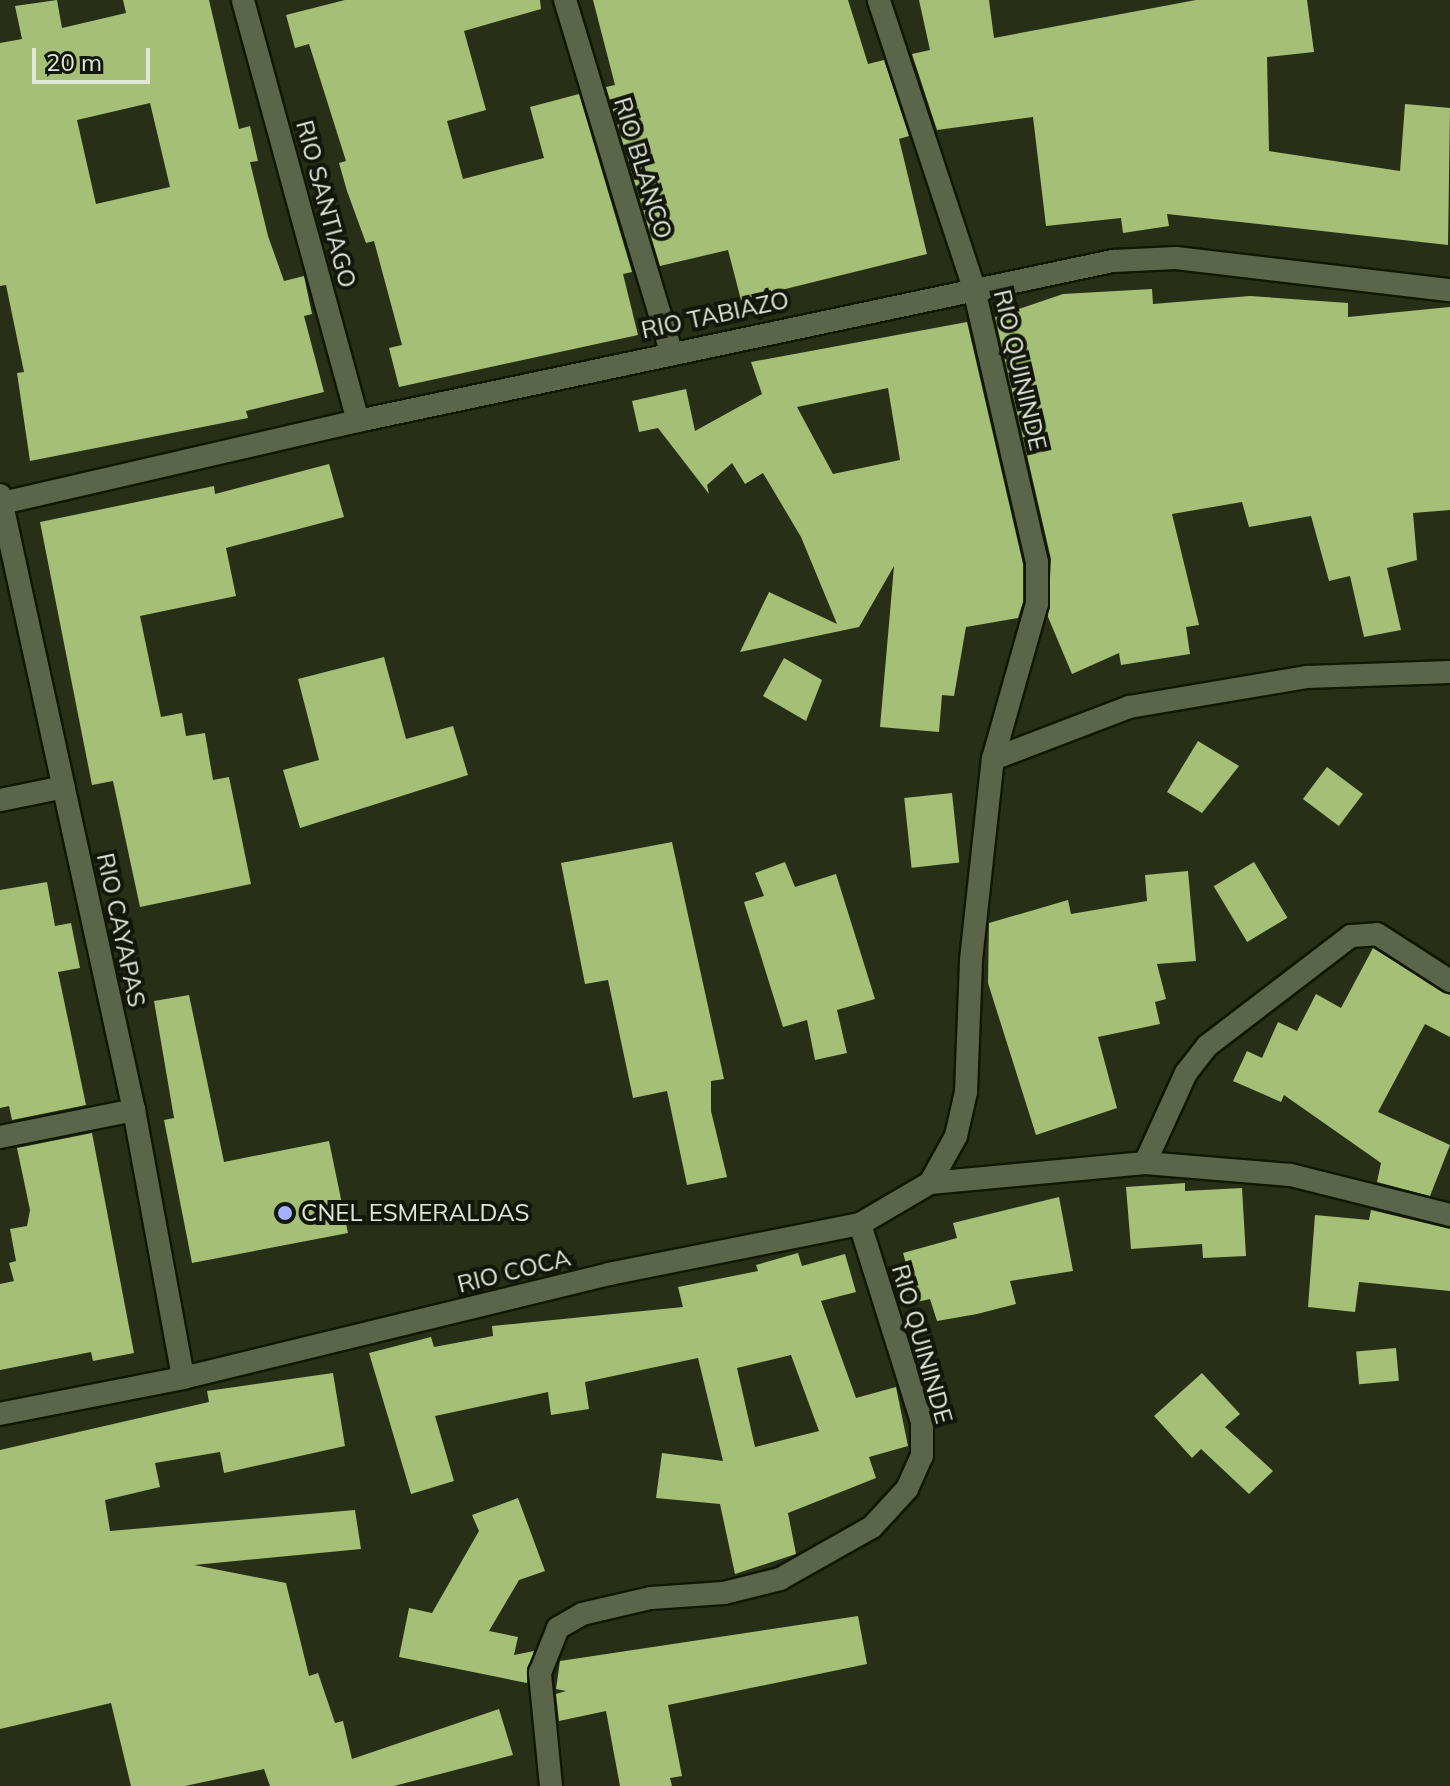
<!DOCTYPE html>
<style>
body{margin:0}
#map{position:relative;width:1450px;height:1786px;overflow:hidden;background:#273017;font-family:Mulish,sans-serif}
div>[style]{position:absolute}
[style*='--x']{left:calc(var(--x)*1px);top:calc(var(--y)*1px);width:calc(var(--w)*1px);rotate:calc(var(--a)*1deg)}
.building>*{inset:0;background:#a5bf76;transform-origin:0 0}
.roads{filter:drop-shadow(2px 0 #101702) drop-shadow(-2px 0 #101702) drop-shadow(0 2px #101702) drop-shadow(0 -2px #101702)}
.minor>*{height:22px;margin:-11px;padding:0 11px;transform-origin:11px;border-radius:11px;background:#5b654a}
.tertiary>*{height:22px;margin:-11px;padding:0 11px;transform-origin:11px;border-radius:11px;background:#5b654a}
.dots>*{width:22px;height:22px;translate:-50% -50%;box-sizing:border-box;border:4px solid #12160b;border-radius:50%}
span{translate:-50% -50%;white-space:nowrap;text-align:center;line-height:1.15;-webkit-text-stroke:8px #12160b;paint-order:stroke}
.street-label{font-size:24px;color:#e1e7d8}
.poi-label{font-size:24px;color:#e1e7d8}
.left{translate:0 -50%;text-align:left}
.scale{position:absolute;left:32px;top:48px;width:118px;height:36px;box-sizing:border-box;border:4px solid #e1e7d8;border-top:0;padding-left:10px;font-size:24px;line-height:28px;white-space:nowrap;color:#e1e7d8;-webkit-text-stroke:6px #12160b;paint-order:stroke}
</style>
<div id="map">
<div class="building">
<i style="clip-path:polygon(evenodd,57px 0,62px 28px,126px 13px,123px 0,209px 0,239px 129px,250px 126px,258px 161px,250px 162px,268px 236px,284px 281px,304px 276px,312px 314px,304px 316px,324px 392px,246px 411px,248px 418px,30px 461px,17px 373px,24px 372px,6px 285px,0 286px,0 43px,22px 39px,15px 6px,57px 0,150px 103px,170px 187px,96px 204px,77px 120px,150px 103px)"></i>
<i style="clip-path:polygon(345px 0,540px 0,541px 9px,464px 31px,486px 110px,447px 121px,463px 179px,544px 158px,530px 107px,579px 94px,632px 272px,623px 274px,638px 335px,399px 387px,389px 348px,402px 345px,374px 241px,366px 243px,347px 191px,339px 163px,346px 161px,309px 44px,295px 48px,286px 15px)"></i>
<i style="clip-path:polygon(593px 0,848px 0,868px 64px,884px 60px,909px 136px,899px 139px,927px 254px,741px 300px,728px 250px,660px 266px,606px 87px,615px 85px)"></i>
<i style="clip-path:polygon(919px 0,989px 0,994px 38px,1196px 0,1307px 0,1314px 52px,1267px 57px,1269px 151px,1400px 171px,1405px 104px,1450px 108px,1448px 245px,1167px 214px,1169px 226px,1123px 233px,1121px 218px,1046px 226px,1033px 117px,937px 130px,912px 54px,930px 50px)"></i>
<i style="clip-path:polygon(1152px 289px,1153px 304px,1250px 296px,1348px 303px,1348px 317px,1450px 307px,1450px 510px,1413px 513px,1417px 560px,1387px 568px,1401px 630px,1364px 637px,1350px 576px,1329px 581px,1311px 516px,1249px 527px,1242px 502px,1172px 514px,1199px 625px,1186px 627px,1190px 654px,1121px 665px,1119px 653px,1072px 674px,1048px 617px,1051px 559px,995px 317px,1063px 294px)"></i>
<i style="clip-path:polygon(evenodd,967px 322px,1023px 564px,1023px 602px,1018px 618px,966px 627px,954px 696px,942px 695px,939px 732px,880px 727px,894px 566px,859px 627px,740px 652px,769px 592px,837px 624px,801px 537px,763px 473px,745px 484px,732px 463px,707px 485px,709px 494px,658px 428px,639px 432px,632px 401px,686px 389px,695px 431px,762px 394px,751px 362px,967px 322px,888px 388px,900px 460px,833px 474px,797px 407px,888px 388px)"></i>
<i style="clip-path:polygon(329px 464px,344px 517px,226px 548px,236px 596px,140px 616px,161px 717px,182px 713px,186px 736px,205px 733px,213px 780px,229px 777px,251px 884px,140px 907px,113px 781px,92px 785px,40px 522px,214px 486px,215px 494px)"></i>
<i style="clip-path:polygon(384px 657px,406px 739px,453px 726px,468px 775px,300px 828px,283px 770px,319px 760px,298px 679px)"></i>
<i style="clip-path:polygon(784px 658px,822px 680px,806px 721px,763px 696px)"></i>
<i style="clip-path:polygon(1198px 741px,1239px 766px,1202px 813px,1167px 792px)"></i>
<i style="left:1327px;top:767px;width:45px;height:40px;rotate:37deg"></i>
<i style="left:952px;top:793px;width:70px;height:48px;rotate:84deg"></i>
<i style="clip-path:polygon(672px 842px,724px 1079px,711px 1081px,711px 1111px,727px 1177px,687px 1185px,667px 1091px,633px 1098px,608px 980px,585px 984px,561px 863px)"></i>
<i style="clip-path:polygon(785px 862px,795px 887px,836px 874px,875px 999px,837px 1010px,847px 1053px,815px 1060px,807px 1020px,783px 1027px,744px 902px,764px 896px,755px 873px)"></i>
<i style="left:1254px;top:862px;width:65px;height:47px;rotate:59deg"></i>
<i style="clip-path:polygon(1188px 871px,1196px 961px,1157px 964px,1166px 999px,1155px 1002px,1160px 1024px,1098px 1037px,1117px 1108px,1036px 1135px,988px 983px,989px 923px,1068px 900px,1071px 914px,1147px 901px,1145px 875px)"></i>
<i style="clip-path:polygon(47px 882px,55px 926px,71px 923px,80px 968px,58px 972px,86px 1105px,12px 1120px,9px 1106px,0 1108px,0 890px)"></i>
<i style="clip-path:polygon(1373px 948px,1450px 995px,1450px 1037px,1425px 1024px,1378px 1112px,1450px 1145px,1430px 1196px,1377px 1182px,1381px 1163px,1284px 1095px,1281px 1102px,1233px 1081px,1247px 1051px,1262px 1058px,1278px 1022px,1297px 1031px,1316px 994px,1341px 1008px)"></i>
<i style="clip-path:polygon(189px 995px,224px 1162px,329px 1141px,348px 1233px,192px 1263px,164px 1120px,174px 1118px,154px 1001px)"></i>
<i style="clip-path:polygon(92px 1133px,134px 1353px,93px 1361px,91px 1352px,0 1370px,0 1284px,14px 1281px,9px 1263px,16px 1261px,10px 1229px,27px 1226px,30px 1210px,17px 1148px)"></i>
<i style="clip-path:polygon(1185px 1183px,1185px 1191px,1242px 1188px,1246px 1256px,1203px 1258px,1202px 1244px,1131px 1249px,1126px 1187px)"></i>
<i style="clip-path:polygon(1059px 1197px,1073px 1271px,1010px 1281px,1016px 1304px,977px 1314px,937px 1321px,930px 1299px,917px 1302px,903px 1253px,957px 1238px,953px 1223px)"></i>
<i style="clip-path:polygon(1371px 1210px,1450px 1229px,1450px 1291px,1359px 1282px,1355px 1312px,1308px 1307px,1315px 1215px,1369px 1220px)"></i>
<i style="clip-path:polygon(evenodd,798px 1253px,802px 1266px,845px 1254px,856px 1292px,821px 1301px,856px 1398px,896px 1387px,908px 1446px,869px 1457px,876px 1478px,788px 1513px,796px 1554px,735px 1574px,720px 1504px,656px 1498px,662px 1453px,723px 1461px,698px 1358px,585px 1382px,589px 1409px,551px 1415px,548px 1392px,435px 1416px,454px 1481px,411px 1494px,369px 1353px,431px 1337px,434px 1347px,493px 1336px,492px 1326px,683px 1307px,678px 1287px,758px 1271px,756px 1265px,798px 1253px,791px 1355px,819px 1431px,755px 1447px,737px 1368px,791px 1355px)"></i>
<i style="left:1396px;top:1348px;width:33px;height:40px;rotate:85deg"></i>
<i style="clip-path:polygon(333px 1373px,345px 1446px,224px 1473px,220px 1452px,155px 1463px,160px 1487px,105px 1500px,110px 1531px,355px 1510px,361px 1549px,194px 1565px,286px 1583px,309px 1676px,318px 1673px,335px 1723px,343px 1721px,352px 1759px,499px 1709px,513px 1755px,394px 1786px,270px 1786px,264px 1769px,185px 1786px,131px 1786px,111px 1703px,0 1729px,0 1450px,209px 1402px,207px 1391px)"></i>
<i style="clip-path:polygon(1202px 1373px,1240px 1414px,1225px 1427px,1273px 1471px,1249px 1494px,1201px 1449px,1192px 1458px,1154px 1416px)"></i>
<i style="clip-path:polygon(518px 1498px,545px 1571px,519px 1580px,489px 1631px,518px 1637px,514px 1655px,534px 1651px,527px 1683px,399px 1657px,409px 1608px,432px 1613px,479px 1531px,472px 1515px)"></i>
<i style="clip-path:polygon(858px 1616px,867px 1664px,668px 1705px,682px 1776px,670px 1778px,672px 1786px,620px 1786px,606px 1711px,559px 1721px,556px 1694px,566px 1691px,556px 1689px,560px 1661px)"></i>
</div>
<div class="roads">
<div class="minor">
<i style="--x:565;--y:0;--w:367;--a:73.2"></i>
<i style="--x:358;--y:421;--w:772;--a:-11.97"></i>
<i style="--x:1113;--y:261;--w:63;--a:-2.7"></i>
<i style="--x:1176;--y:258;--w:276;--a:6.7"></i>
<i style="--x:993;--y:759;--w:146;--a:-20.9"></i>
<i style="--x:1129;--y:707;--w:181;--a:-9.6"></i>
<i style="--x:1307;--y:677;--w:143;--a:-2"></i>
<i style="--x:0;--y:800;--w:65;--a:-11.5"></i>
<i style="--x:0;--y:1137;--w:137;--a:-11.4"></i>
<i style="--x:1145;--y:1163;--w:99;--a:-65.5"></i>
<i style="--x:1186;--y:1073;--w:34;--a:-52"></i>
<i style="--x:1207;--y:1046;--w:181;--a:-37.4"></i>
<i style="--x:1351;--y:936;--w:26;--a:-4"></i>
<i style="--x:1377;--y:934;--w:87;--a:32.8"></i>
<i style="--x:930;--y:1183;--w:216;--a:-5.3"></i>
<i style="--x:1145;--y:1163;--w:146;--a:4.7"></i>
<i style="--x:1291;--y:1175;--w:164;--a:14.1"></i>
<i style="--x:183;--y:1378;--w:439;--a:-13.7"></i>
<i style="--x:609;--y:1274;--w:256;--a:-11.3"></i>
<i style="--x:860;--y:1224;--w:81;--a:-30.4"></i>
<i style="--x:930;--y:1183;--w:54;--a:-61"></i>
<i style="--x:956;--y:1136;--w:45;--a:-77.2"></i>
<i style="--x:966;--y:1092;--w:132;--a:-87.8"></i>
<i style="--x:971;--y:960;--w:202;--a:-83.8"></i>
<i style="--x:993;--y:759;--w:161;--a:-74.2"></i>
<i style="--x:1037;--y:604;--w:42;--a:-90"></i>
<i style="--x:1037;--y:562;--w:284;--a:-103"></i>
<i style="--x:973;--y:285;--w:300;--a:-108.3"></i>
<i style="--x:551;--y:1786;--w:114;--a:-95.6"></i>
<i style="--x:540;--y:1673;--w:48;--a:-68.2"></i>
<i style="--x:558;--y:1628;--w:28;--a:-30"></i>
<i style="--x:582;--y:1614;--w:71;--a:-13.1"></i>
<i style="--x:651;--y:1598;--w:73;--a:-3.9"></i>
<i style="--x:724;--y:1593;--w:58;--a:-14"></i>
<i style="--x:780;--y:1579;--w:106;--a:-29.5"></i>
<i style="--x:872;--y:1527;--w:52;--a:-47.4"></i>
<i style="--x:907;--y:1489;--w:36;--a:-66"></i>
<i style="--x:922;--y:1456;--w:34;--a:-90"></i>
<i style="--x:922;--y:1422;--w:207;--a:-107.4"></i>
</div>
<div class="tertiary">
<i style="--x:0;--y:495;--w:629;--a:77.71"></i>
<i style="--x:134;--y:1110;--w:272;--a:79.6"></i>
<i style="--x:183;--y:1378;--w:187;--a:168.9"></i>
<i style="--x:2;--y:503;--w:365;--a:-13"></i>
<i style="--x:358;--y:421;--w:436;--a:-105.3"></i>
</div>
</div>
<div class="dots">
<i style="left:285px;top:1213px;background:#a3b2fd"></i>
</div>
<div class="street-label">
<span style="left:643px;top:168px;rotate:73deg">RIO BLANCO</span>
<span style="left:326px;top:204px;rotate:75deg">RIO SANTIAGO</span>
<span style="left:715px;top:315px;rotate:-12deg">RIO TABIAZO</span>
<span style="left:1020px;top:370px;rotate:77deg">RIO QUININDE</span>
<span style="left:121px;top:930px;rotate:78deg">RIO CAYAPAS</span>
<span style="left:514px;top:1271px;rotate:-14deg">RIO COCA</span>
<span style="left:922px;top:1344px;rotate:74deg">RIO QUININDE</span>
</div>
<div class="poi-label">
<span class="left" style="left:301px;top:1213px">CNEL ESMERALDAS</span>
</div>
<div class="scale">20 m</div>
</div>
